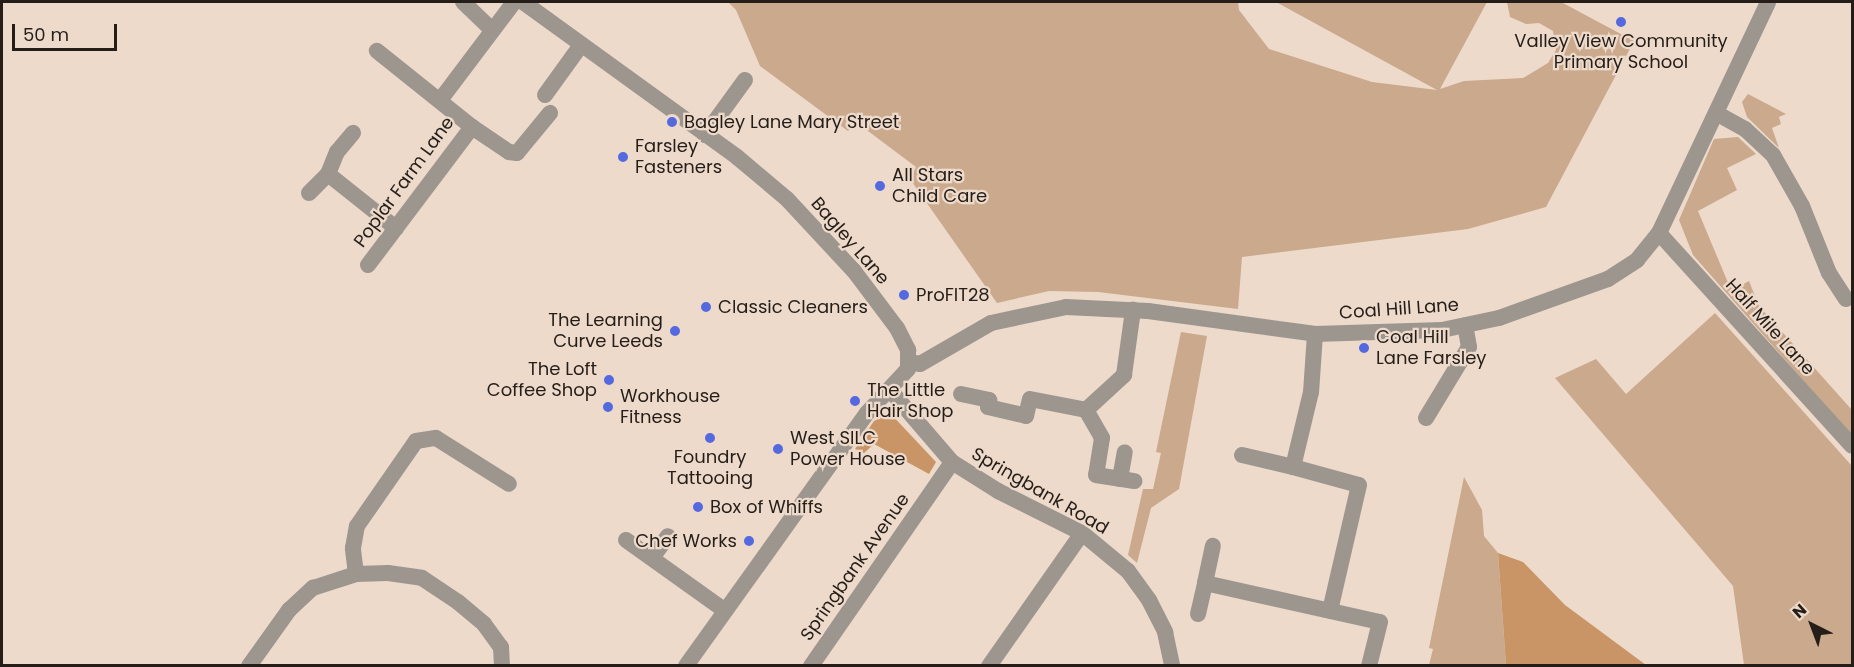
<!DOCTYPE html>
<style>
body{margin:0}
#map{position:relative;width:1854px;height:667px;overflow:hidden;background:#eddacb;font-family:Poppins,sans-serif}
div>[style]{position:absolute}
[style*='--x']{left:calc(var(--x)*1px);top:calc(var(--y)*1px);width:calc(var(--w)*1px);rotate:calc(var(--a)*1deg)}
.green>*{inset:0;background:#cba98d}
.forest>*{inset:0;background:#c99567}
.minor>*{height:16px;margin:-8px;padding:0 8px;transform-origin:8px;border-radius:8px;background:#9d968f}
.dots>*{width:16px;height:16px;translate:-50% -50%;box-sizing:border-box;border:3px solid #eddacb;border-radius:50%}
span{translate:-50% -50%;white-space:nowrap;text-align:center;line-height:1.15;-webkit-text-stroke:4.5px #eddacb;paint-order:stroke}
.poi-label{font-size:18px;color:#241d18}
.left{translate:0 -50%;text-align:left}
.right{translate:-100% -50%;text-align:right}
.street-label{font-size:18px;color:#241d18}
.frame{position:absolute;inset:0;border:3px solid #241d18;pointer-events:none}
.north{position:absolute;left:1782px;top:595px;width:60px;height:60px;-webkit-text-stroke:4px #eddacb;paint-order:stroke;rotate:318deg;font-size:16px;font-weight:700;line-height:24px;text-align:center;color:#241d18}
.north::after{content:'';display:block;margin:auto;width:21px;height:27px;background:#241d18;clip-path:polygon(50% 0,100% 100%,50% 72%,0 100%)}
.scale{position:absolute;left:12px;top:24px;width:105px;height:27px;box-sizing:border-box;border:3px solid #241d18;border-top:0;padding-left:8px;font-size:18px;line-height:21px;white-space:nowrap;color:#241d18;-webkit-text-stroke:4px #eddacb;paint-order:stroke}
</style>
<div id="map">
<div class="green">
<i style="clip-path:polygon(728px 2px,1238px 2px,1239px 10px,1269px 49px,1372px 82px,1437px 90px,1276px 2px,1487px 2px,1440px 89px,1464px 81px,1523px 78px,1548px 63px,1556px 50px,1553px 31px,1539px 23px,1526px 24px,1510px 17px,1507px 2px,1561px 2px,1634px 41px,1546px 207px,1468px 229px,1242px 257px,1238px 309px,1098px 292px,1049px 291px,997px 303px,910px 179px,916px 167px,856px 122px,848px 131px,760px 66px,736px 10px)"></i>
<i style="clip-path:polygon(1748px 94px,1786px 114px,1779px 117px,1781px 124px,1772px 128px,1779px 148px,1747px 117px,1742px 102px)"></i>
<i style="clip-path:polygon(1738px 137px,1756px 154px,1727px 168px,1737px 190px,1698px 211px,1729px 285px,1740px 286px,1749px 281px,1759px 306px,1852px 410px,1852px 436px,1693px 255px,1679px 220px,1714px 139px)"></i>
<i style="clip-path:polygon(1715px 313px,1852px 466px,1852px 665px,1744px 665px,1733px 586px,1555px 378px,1596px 359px,1626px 394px)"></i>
<i style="clip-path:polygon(1181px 332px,1207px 336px,1179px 489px,1151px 508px,1137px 563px,1128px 555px,1143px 489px,1153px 489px,1161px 453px,1156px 452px)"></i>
<i style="clip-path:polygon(1464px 477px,1482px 510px,1484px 536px,1498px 553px,1506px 665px,1429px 665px,1433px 649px,1429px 648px)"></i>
</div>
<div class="forest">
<i style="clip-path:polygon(890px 413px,936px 462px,929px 474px,874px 444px,864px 453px,855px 449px,874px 421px)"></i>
<i style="clip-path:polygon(1498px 553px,1523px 562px,1565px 605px,1646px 665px,1506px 665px)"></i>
</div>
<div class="minor">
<i style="--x:463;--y:2;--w:39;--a:44"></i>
<i style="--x:523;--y:2;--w:264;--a:35.9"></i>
<i style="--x:737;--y:157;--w:65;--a:40"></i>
<i style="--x:787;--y:199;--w:98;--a:47.1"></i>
<i style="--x:854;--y:271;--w:71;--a:53"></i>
<i style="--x:897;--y:328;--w:25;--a:63"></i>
<i style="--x:908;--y:350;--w:19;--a:90"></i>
<i style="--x:908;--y:369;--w:60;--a:133"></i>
<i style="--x:867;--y:413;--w:311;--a:125.6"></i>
<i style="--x:545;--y:95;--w:62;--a:-54.2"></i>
<i style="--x:441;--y:99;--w:121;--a:-53"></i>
<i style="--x:1716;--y:113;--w:33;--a:29"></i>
<i style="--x:1745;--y:129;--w:38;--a:43"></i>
<i style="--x:1773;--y:155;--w:59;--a:60.4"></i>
<i style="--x:1802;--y:206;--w:72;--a:68.1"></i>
<i style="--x:1829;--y:273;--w:31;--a:57"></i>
<i style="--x:472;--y:127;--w:45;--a:34"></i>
<i style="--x:509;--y:152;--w:8;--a:7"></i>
<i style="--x:517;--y:153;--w:52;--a:-50.5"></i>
<i style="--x:705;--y:135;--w:68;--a:-54"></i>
<i style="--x:328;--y:174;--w:87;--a:38.5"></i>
<i style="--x:309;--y:193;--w:27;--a:-45"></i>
<i style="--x:328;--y:174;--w:24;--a:-68"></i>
<i style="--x:337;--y:152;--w:25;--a:-50"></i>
<i style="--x:1659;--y:233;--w:287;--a:47.8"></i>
<i style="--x:368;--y:265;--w:173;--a:-53"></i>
<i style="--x:472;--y:127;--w:122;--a:-141.3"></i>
<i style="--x:1315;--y:334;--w:58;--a:93.9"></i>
<i style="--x:1311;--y:392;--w:77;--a:103.5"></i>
<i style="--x:1293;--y:467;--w:68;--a:15.3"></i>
<i style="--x:1359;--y:485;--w:129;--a:103"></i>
<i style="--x:910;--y:362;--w:10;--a:11"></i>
<i style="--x:920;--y:364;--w:82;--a:-30"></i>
<i style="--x:991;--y:323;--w:77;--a:-12"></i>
<i style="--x:1066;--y:307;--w:82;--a:2.8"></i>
<i style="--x:1148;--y:311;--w:169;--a:7.8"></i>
<i style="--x:1315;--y:334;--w:127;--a:-1.8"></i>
<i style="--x:1442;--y:330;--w:58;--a:-11.9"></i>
<i style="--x:1499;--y:318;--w:116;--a:-19.7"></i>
<i style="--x:1608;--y:279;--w:35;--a:-33"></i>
<i style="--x:1637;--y:260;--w:35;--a:-51"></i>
<i style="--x:1659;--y:233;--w:255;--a:-64.7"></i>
<i style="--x:890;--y:390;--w:95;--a:49.3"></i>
<i style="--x:952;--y:462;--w:54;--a:32.2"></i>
<i style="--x:998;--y:491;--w:94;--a:26.6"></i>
<i style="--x:1082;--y:533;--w:60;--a:39.6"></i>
<i style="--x:1128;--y:571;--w:36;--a:54"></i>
<i style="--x:1149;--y:600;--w:36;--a:63"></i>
<i style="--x:1165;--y:632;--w:35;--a:78"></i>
<i style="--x:961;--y:394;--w:29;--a:12"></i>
<i style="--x:989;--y:400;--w:7;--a:98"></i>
<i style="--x:988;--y:407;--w:39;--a:13"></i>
<i style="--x:1026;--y:416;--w:17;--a:-77"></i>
<i style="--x:1030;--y:399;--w:57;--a:11.1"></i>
<i style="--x:1086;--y:410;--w:52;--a:-42.6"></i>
<i style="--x:1124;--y:375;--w:66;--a:-82.1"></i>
<i style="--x:1086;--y:410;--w:32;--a:60"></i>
<i style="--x:1102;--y:438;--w:37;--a:99"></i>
<i style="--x:1096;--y:475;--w:39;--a:9"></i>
<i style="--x:1426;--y:418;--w:83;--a:-58.8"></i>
<i style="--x:1469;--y:347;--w:22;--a:-100"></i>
<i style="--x:1242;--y:455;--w:52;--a:13.2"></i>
<i style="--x:1120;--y:479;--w:27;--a:-80"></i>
<i style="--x:626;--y:540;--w:120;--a:35.5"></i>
<i style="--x:652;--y:558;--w:27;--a:-54"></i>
<i style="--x:356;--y:574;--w:26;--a:-97"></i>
<i style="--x:353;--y:548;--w:22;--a:-80"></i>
<i style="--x:357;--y:526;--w:103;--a:-55.2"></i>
<i style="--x:416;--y:441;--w:20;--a:-9"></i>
<i style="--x:436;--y:438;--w:86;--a:32.2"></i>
<i style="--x:1205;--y:583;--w:38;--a:-78"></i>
<i style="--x:1198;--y:614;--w:32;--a:-77"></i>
<i style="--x:1205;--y:583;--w:179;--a:12.6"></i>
<i style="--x:1380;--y:622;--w:45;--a:104"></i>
<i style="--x:249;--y:666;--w:69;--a:-54.5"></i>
<i style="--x:289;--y:610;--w:33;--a:-43"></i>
<i style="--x:313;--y:588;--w:45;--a:-18"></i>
<i style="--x:356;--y:574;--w:32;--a:-2"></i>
<i style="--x:388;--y:573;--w:34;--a:8"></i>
<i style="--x:422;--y:578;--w:43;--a:33.7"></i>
<i style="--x:458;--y:602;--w:34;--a:40"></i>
<i style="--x:484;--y:624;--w:29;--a:54"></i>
<i style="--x:501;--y:647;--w:19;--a:87"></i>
<i style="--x:811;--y:666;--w:248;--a:-55.3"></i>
<i style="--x:989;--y:666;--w:162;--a:-55"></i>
</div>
<div class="dots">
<i style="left:1621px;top:22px;background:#5469df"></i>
<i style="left:672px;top:122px;background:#5469df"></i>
<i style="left:623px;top:157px;background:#5469df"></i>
<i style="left:880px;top:186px;background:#5469df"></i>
<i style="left:904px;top:295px;background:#5469df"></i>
<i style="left:706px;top:307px;background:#5469df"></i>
<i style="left:675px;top:331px;background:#5469df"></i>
<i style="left:1364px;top:348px;background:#5469df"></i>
<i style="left:609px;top:380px;background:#5469df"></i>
<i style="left:855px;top:401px;background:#5469df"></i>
<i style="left:608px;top:407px;background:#5469df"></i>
<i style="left:710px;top:438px;background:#5469df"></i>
<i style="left:778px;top:449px;background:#5469df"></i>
<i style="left:698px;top:507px;background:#5469df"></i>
<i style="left:749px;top:541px;background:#5469df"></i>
</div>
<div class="poi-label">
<span style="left:1621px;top:52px">Valley View Community<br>Primary School</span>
<span class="left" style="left:684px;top:122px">Bagley Lane Mary Street</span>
<span class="left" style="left:635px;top:157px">Farsley<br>Fasteners</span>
<span class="left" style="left:892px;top:186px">All Stars<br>Child Care</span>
<span class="left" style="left:916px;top:295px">ProFIT28</span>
<span class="left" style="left:718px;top:307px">Classic Cleaners</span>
<span class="right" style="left:663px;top:331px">The Learning<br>Curve Leeds</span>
<span class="left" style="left:1376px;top:348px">Coal Hill<br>Lane Farsley</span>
<span class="right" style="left:597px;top:380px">The Loft<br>Coffee Shop</span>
<span class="left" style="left:867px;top:401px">The Little<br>Hair Shop</span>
<span class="left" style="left:620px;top:407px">Workhouse<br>Fitness</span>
<span class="left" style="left:790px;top:449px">West SILC<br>Power House</span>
<span style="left:710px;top:468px">Foundry<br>Tattooing</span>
<span class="left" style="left:710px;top:507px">Box of Whiffs</span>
<span class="right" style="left:737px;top:541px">Chef Works</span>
</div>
<div class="street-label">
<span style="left:404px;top:182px;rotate:-54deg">Poplar Farm Lane</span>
<span style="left:850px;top:241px;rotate:49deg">Bagley Lane</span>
<span style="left:1399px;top:309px;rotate:-4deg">Coal Hill Lane</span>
<span style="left:1770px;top:327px;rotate:48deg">Half Mile Lane</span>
<span style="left:1040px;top:491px;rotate:30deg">Springbank Road</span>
<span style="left:855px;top:567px;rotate:-55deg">Springbank Avenue</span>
</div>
<div class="frame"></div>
<div class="north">N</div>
<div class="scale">50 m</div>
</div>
